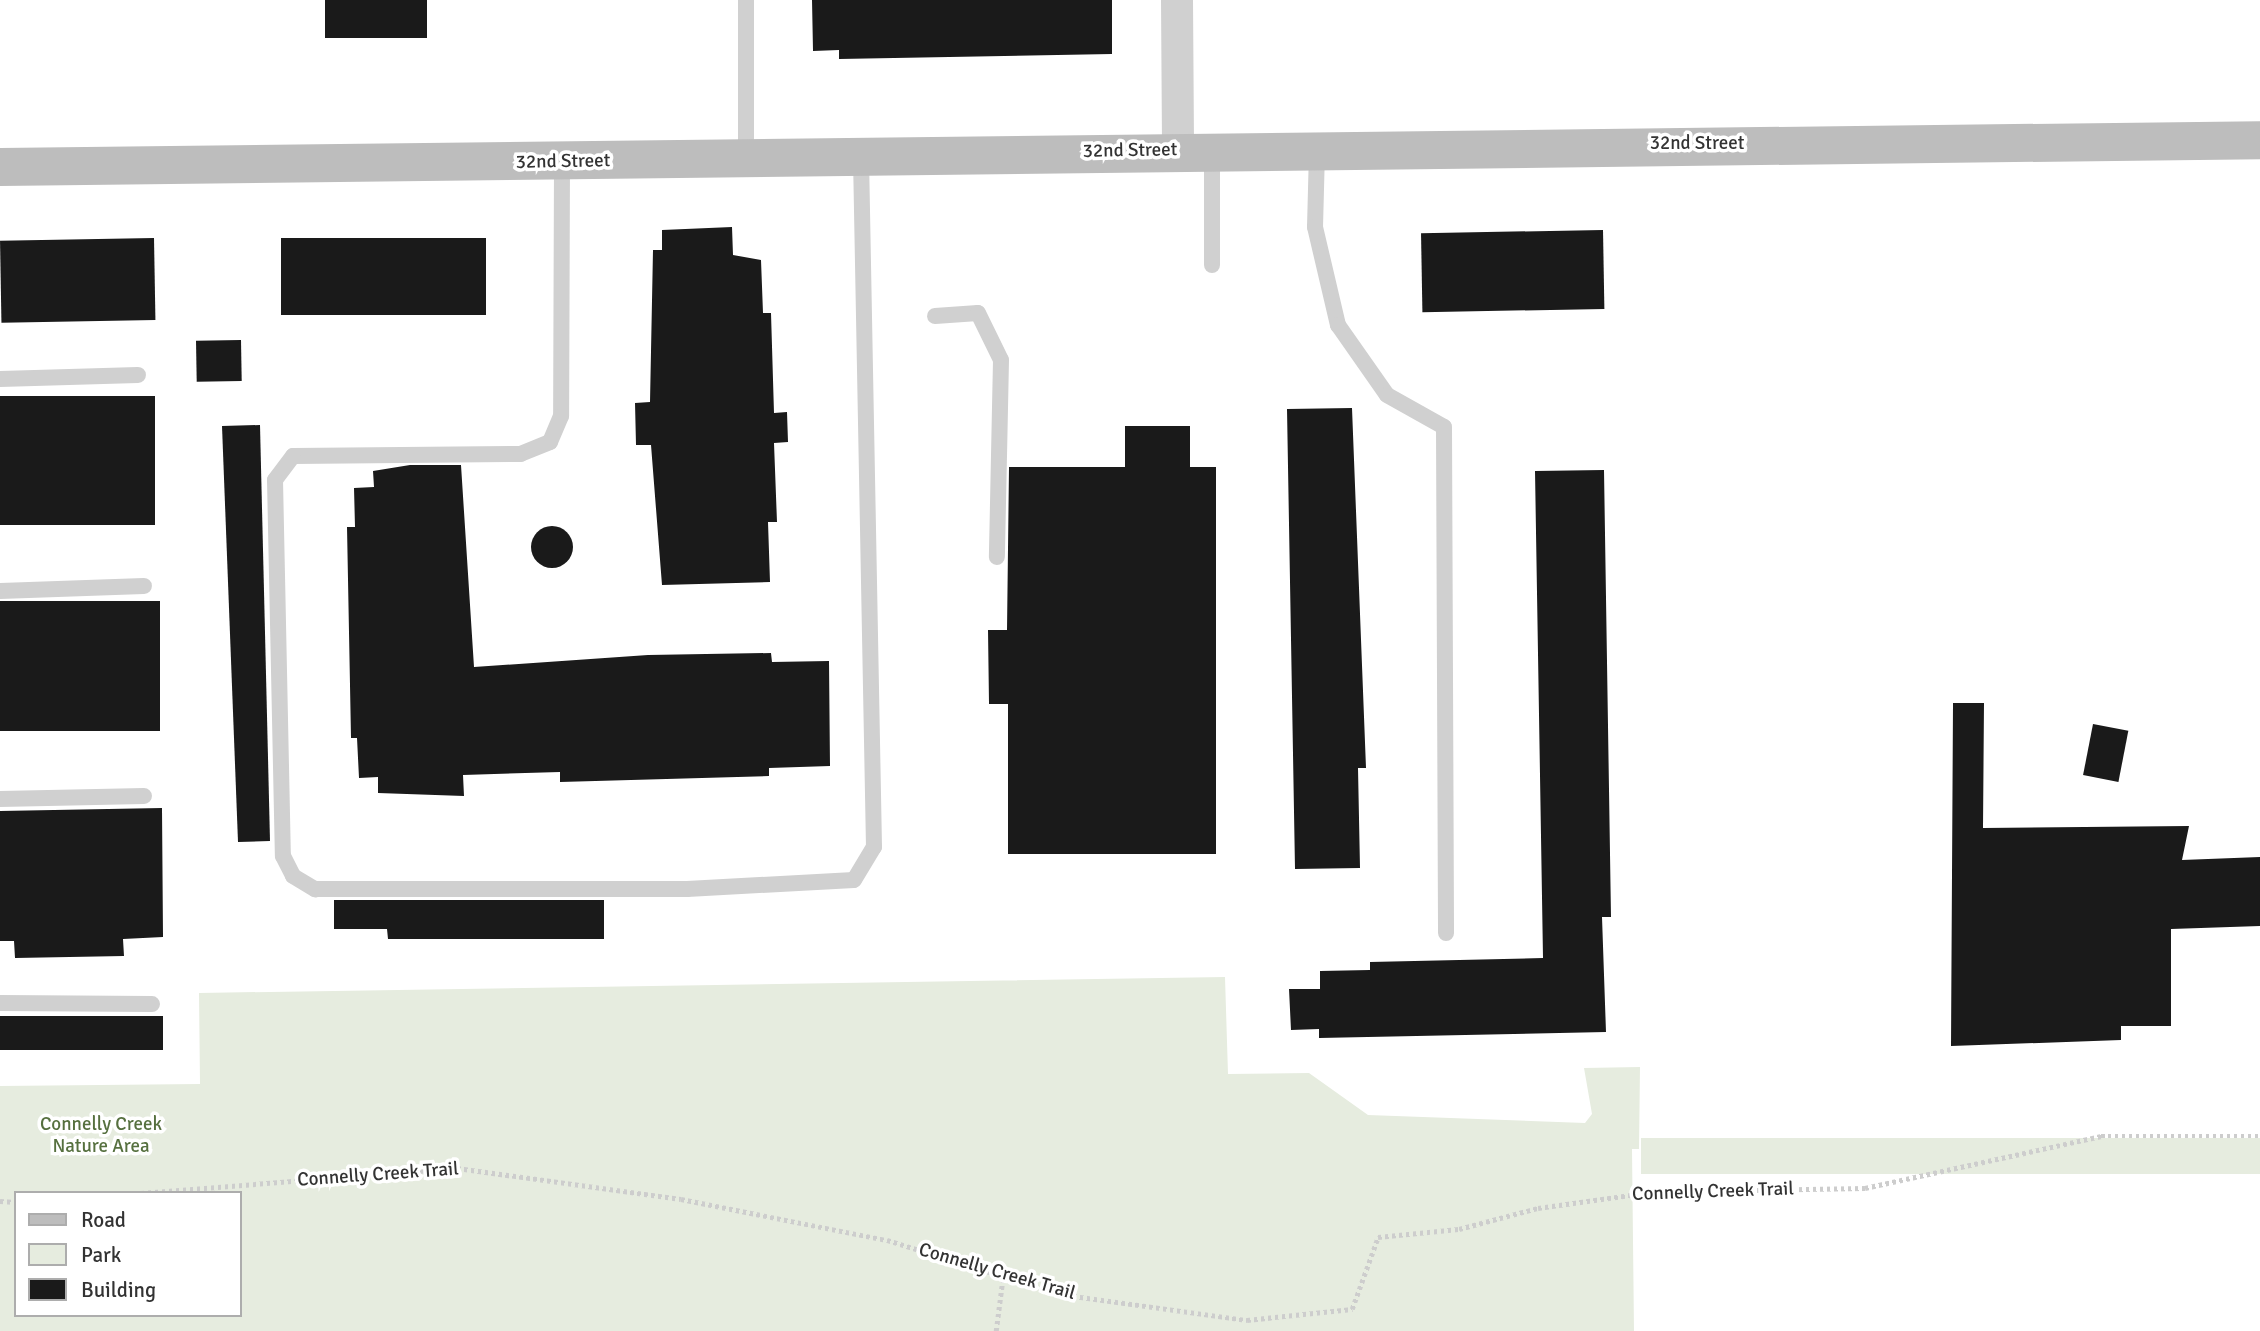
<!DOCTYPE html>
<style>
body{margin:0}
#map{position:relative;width:2260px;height:1331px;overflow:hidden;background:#fff;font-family:Signika,sans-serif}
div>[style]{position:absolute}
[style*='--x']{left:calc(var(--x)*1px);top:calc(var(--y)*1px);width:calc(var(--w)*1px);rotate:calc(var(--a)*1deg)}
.green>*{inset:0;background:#e6ecdf;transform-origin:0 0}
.building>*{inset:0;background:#1a1a1a;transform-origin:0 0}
.round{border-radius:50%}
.path>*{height:4.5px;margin-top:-2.25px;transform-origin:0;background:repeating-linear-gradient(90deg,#cdcdcd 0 3.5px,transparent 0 7px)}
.lane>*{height:16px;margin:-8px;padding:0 8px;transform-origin:8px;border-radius:8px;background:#d0d0d0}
.street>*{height:32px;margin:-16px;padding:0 16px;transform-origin:16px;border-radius:16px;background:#d0d0d0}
.secondary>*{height:38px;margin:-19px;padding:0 19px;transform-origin:19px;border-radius:19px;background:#bdbdbd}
span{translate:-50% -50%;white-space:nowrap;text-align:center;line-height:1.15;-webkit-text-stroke:7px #fff;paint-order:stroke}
.street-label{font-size:19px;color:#333}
.park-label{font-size:19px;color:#56703f}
.legend{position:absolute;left:14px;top:1191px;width:228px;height:126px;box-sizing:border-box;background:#fff;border:2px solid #adadad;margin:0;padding:9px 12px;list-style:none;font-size:21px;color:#333}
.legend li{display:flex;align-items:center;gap:14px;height:35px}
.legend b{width:35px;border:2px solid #adadad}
</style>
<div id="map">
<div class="green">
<i style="clip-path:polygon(evenodd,1225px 977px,1228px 1074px,1309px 1073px,1368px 1115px,1585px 1123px,1592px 1114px,1584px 1068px,1640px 1067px,1639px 1149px,1632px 1149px,1634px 1331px,0 1331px,0 1086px,200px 1084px,199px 993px,1225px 977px,16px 1193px,240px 1193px,240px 1315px,16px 1315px,16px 1193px)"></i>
<i style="left:2260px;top:1138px;width:36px;height:619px;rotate:90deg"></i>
</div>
<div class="building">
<i style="left:325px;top:0;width:102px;height:38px"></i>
<i style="clip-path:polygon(812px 0,1112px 0,1112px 54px,839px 59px,839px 50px,813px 51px)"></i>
<i style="clip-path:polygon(732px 227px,733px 255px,761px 260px,763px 313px,771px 313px,774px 413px,787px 412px,788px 442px,774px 443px,777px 522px,768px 522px,770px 582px,662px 585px,651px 445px,636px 445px,635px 403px,650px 402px,653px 250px,662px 250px,662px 230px)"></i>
<i style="left:1603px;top:230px;width:79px;height:182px;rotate:89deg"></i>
<i style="left:154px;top:238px;width:82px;height:154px;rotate:89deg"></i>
<i style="left:486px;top:238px;width:77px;height:205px;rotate:90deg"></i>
<i style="left:241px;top:340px;width:41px;height:45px;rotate:89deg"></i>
<i style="left:155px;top:396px;width:129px;height:155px;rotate:90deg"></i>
<i style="clip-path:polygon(1352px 408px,1366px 768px,1358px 768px,1360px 868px,1295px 869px,1287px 409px)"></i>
<i style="clip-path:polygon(260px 425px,270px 841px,238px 842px,222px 426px)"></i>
<i style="clip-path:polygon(1125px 426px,1190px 426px,1190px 467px,1216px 467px,1216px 854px,1008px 854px,1008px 704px,989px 704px,988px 630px,1007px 630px,1009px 467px,1125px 467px)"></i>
<i style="clip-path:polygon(410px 465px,461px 465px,474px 667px,648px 655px,771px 653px,772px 662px,829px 661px,830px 766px,769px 768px,769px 776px,560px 782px,560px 772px,463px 775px,464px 796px,378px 793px,378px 777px,359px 778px,357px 738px,351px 738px,347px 527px,355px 527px,354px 488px,374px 487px,373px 471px)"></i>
<i style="clip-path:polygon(1604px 470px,1611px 917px,1602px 917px,1606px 1032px,1319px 1038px,1319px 1029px,1291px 1030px,1289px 989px,1320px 989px,1320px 971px,1370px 970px,1370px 962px,1543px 958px,1535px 471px)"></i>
<i class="round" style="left:531px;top:526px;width:42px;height:42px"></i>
<i style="left:160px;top:601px;width:130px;height:160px;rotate:90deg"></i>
<i style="clip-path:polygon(1953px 703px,1984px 703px,1983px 828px,2189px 826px,2182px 860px,2260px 857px,2260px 926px,2171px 929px,2171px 1026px,2121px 1026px,2121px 1040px,1951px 1046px)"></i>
<i style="left:2093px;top:724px;width:36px;height:52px;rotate:11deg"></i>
<i style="clip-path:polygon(162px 808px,163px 937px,123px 939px,124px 956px,15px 958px,14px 941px,0 941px,0 811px)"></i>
<i style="clip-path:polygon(334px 900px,604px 900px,604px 939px,388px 939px,387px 929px,334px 929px)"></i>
<i style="left:163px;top:1016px;width:34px;height:163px;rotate:90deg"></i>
</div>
<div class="path">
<i style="--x:141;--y:1193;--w:317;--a:-4.5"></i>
<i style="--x:457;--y:1168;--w:226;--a:7.9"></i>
<i style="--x:681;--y:1199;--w:210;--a:11.3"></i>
<i style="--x:887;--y:1240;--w:180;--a:17.4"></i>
<i style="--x:1059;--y:1294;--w:190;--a:7.9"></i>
<i style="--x:1247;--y:1320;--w:106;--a:-6"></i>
<i style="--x:1352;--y:1309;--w:77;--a:-70.1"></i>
<i style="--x:1378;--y:1237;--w:81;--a:-5.6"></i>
<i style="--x:1459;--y:1229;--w:82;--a:-14.9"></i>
<i style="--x:1538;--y:1208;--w:115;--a:-8"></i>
<i style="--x:1652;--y:1192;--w:213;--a:-1.1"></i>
<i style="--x:1865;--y:1188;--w:242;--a:-12.4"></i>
<i style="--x:2101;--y:1136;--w:159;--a:0"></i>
<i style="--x:0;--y:1201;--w:16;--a:4"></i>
<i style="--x:996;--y:1331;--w:55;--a:-82.7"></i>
</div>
<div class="lane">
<i style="--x:746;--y:0;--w:157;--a:90"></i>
<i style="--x:1317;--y:151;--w:76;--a:91.5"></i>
<i style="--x:1315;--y:227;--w:101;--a:76.8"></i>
<i style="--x:1338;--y:325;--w:85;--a:55"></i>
<i style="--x:1387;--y:395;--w:65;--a:29.3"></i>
<i style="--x:1444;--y:427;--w:506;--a:89.77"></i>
<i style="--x:562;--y:163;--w:253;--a:90.2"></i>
<i style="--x:561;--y:416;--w:28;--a:113"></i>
<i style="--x:550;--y:442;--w:31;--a:158"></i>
<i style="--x:521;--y:454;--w:228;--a:179.5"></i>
<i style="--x:293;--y:456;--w:30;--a:127"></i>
<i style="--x:275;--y:480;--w:376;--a:88.8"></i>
<i style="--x:283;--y:856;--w:22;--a:63"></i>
<i style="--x:293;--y:876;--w:26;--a:31"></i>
<i style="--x:315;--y:889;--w:372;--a:0"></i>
<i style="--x:687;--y:889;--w:167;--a:-3.1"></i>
<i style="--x:854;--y:880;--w:39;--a:-59"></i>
<i style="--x:874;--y:847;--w:689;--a:-91.08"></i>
<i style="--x:1212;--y:265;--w:113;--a:-90"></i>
<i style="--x:935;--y:316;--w:43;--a:-4"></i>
<i style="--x:978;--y:313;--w:52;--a:63.9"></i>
<i style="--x:1001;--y:360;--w:197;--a:91.2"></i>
<i style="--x:0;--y:379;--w:138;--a:-1.7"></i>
<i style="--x:0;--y:591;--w:144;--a:-2"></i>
<i style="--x:0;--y:799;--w:144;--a:-1.2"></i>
<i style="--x:0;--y:1003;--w:152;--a:0.4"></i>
</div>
<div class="street">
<i style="--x:1177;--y:0;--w:149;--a:89.6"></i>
</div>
<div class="secondary">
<i style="--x:0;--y:167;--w:2260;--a:-0.68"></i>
</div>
<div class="street-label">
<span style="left:1697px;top:144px">32nd Street</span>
<span style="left:1130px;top:151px;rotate:-1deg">32nd Street</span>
<span style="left:563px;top:162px;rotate:-1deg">32nd Street</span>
<span style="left:378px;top:1175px;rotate:-4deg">Connelly Creek Trail</span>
<span style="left:1713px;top:1192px;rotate:-2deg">Connelly Creek Trail</span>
<span style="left:997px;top:1272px;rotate:16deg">Connelly Creek Trail</span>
</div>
<div class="park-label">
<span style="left:101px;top:1136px">Connelly Creek<br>Nature Area</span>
</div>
<ul class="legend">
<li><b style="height:9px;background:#bdbdbd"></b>Road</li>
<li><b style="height:19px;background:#e6ecdf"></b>Park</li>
<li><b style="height:19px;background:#1a1a1a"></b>Building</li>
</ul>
</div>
